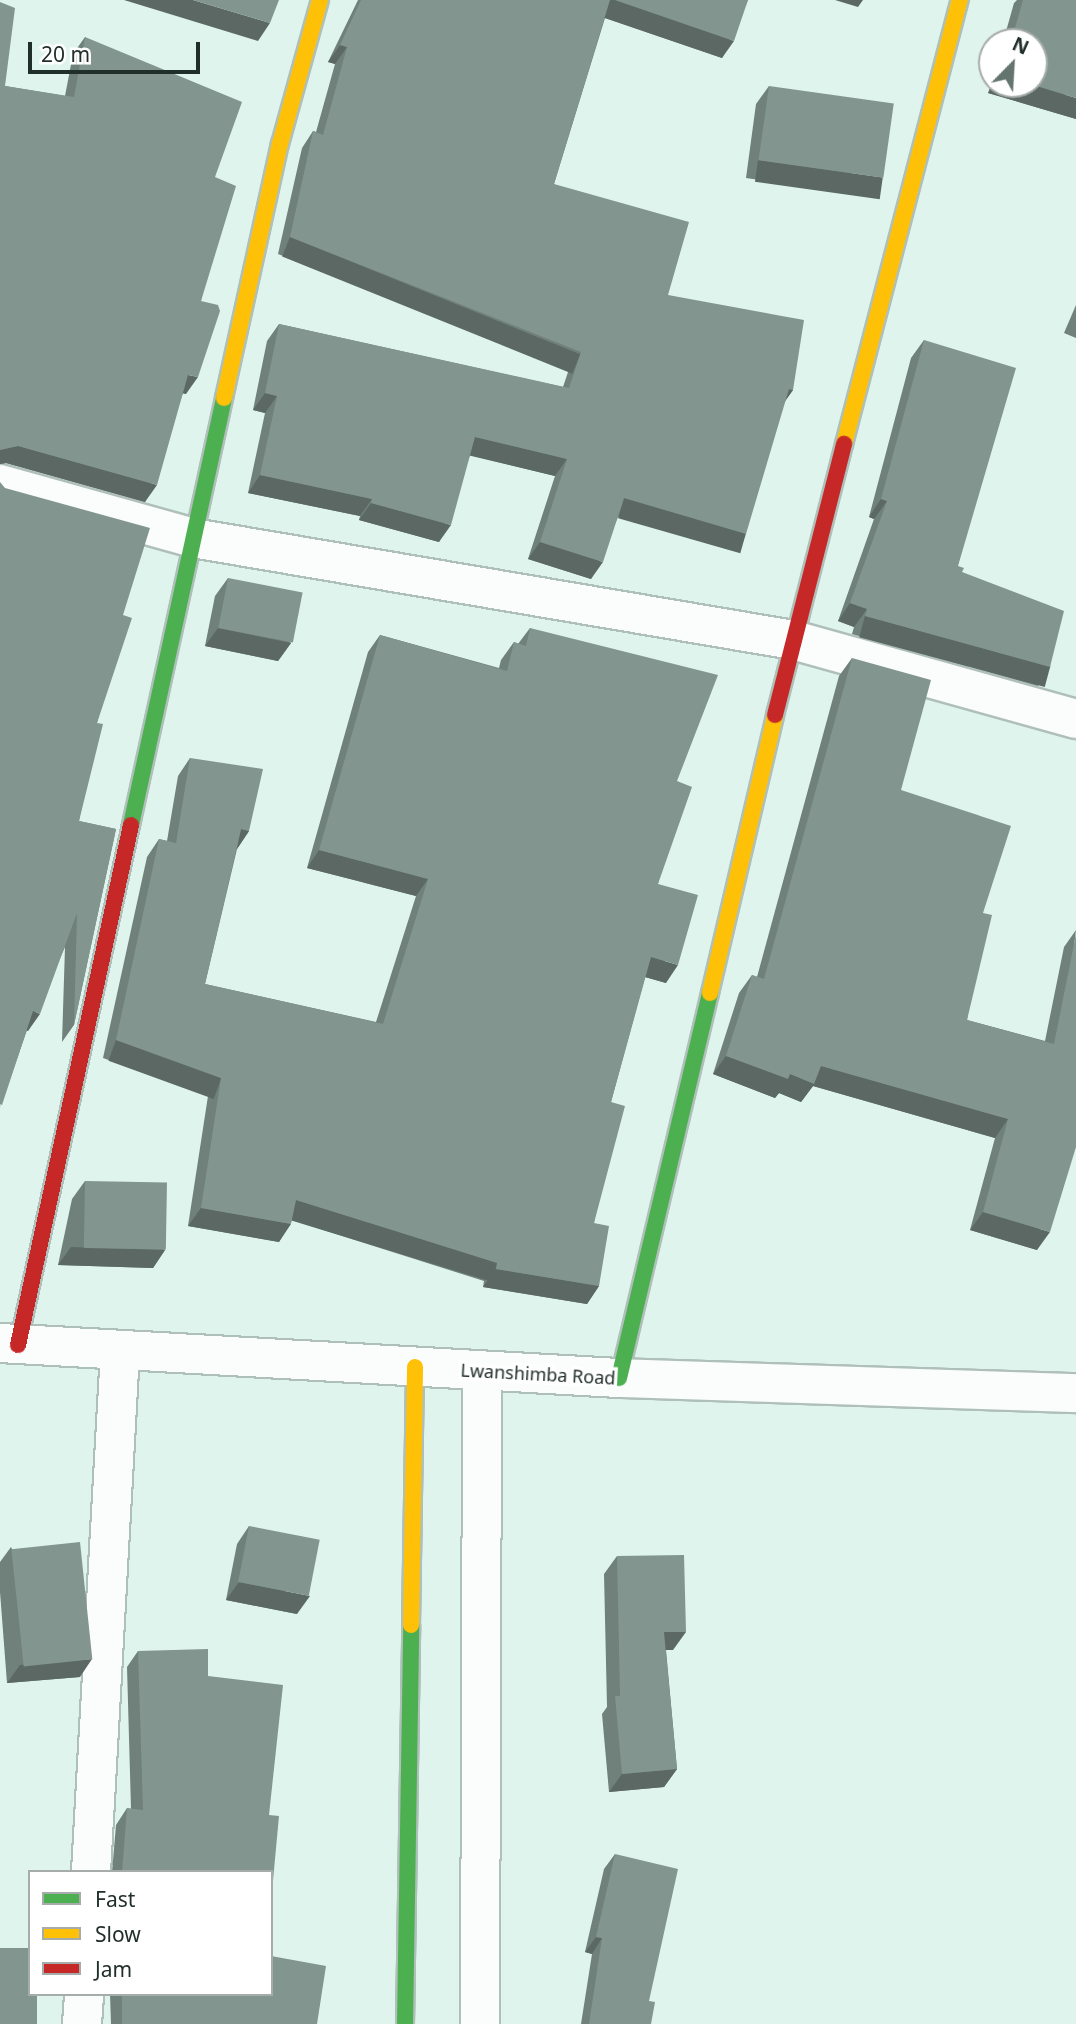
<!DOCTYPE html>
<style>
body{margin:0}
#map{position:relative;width:1076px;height:2024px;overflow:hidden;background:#dff4ec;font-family:"Noto Sans",sans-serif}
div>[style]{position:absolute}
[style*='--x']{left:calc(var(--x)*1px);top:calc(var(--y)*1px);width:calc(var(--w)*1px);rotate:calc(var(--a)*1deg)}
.roads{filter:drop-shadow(2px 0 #afbfb9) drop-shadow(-2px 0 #afbfb9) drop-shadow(0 2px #afbfb9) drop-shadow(0 -2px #afbfb9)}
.street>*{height:38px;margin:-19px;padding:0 19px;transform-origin:19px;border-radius:19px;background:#fafdfc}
.fast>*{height:16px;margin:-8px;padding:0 8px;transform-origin:8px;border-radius:8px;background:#4caf50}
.slow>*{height:16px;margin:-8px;padding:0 8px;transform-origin:8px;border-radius:8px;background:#ffc107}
.jam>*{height:16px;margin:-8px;padding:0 8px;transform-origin:8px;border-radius:8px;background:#c62828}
.wall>*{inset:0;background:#70807a}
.shaded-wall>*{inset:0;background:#5b6863;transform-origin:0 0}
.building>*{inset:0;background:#82958e;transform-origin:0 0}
span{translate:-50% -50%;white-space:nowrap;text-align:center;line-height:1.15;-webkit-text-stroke:7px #fff;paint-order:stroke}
.street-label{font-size:18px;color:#212f2a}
.legend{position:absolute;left:28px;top:1870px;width:245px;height:126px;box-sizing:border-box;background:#fff;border:2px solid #a6acaa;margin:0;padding:9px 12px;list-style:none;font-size:21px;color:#212f2a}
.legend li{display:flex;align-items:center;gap:14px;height:35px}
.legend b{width:35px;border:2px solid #a6acaa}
.north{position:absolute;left:978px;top:28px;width:70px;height:70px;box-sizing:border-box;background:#fff;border:2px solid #a6acaa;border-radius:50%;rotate:24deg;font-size:19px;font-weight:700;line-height:28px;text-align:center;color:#212f2a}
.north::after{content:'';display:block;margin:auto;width:24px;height:32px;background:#64746e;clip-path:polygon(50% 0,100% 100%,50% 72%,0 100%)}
.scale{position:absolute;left:28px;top:42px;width:172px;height:32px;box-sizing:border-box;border:4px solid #212f2a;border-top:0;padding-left:9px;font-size:21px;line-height:24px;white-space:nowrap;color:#212f2a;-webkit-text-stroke:5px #fff;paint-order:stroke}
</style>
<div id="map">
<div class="roads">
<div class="street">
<i style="--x:0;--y:484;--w:200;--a:15.6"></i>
<i style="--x:193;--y:538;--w:609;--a:9.65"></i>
<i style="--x:793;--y:640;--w:294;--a:15.6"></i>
<i style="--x:0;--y:1343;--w:620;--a:3.24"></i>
<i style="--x:619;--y:1378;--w:457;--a:1.9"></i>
<i style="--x:91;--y:1872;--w:522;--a:-86.81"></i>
<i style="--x:82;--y:2024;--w:30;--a:-86"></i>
<i style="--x:480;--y:2024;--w:653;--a:-89.82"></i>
</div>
<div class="fast">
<i style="--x:131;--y:825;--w:437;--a:-77.7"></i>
<i style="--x:619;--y:1378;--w:396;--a:-76.7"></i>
<i style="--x:405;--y:2024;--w:399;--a:-89.1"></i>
</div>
<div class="slow">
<i style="--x:224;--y:398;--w:260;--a:-77.6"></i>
<i style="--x:280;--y:144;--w:149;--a:-74.5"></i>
<i style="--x:844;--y:444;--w:459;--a:-75.4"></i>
<i style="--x:710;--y:993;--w:285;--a:-76.8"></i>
<i style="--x:411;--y:1625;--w:258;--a:-89.1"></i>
</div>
<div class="jam">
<i style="--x:775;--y:715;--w:280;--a:-75.7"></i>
<i style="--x:18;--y:1345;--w:532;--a:-77.74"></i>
</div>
</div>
<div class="wall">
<i style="clip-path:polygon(358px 0,748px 0,722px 58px,605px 18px,554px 184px,668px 295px,793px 390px,785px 401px,734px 551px,618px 517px,591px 579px,528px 559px,555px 476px,470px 455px,439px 542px,359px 520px,360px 516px,248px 493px,265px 413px,253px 410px,267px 341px,279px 324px,563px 387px,569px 369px,278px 254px,302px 148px,313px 131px,316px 132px,335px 64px,328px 62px)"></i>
<i style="clip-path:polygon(1017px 0,1023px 0,1076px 119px,988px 93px,992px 81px,992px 84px,1034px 84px,1034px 42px,1003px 42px,1014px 3px)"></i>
<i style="clip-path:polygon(0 2px,5px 86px,65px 96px,73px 54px,85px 37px,215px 177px,201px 301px,186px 394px,183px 393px,145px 502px,6px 463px,0 464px)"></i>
<i style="clip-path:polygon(769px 86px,871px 196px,746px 178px,756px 104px)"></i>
<i style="clip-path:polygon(1076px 305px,1076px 338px,1064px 333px)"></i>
<i style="clip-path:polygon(924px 340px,958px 566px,962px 572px,1050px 667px,1038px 686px,852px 634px,854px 627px,838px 621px,874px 519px,869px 517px,911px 358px)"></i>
<i style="clip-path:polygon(228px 578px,291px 643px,278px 661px,205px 646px,215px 596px)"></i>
<i style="clip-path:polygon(123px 615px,97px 723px,79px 821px,116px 829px,74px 1025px,62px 1042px,65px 947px,28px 1031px,27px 1030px,0 1108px)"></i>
<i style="clip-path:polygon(530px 628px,677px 781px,658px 884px,666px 983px,645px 977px,611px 1102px,594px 1223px,599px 1286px,587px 1304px,483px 1287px,484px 1281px,292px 1220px,279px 1242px,188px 1226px,208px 1096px,103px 1058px,147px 857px,159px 839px,167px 841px,178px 776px,190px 758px,249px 831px,237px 849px,205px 984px,376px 1022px,416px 896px,307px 868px,368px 652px,380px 635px,499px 668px,501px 660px,514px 642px,518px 644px)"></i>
<i style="clip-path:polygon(852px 658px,901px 790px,983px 913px,967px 1020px,1045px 1041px,1064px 947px,1076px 930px,1037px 1250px,970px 1230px,995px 1138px,813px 1086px,801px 1102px,779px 1093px,775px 1098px,713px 1074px,739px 993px,752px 975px,757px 977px,839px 676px)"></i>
<i style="clip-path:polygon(85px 1181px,165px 1250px,153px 1268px,58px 1265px,72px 1199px)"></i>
<i style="clip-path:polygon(249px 1526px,297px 1614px,226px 1600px,237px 1544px)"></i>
<i style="clip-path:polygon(11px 1547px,80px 1677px,7px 1683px,0 1592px,0 1562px)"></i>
<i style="clip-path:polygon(617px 1556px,673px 1650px,666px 1650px,677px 1769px,664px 1787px,609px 1792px,602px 1714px,607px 1707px,604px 1574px)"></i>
<i style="clip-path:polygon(138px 1651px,208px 1676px,269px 1815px,271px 1872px,112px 1872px,116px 1825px,127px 1808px,131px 1809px,127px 1667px)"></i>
<i style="clip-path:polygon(615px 1854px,649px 2001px,651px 2024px,581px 2024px,592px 1954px,585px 1952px,604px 1869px)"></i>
<i style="clip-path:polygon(110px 1994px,271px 1994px,317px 2024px,111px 2024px)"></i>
</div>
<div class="shaded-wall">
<i style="clip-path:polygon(124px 0,193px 0,270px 23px,258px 41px)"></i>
<i style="clip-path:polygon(610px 0,615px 0,734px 41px,722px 58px,599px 16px)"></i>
<i style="clip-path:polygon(835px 0,863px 0,858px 7px)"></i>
<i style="clip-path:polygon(340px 45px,347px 47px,335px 64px,328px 62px)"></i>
<i style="clip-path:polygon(995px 84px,1030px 84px,1076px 98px,1076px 119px,988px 93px)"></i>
<i style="left:758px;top:160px;width:126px;height:22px;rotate:8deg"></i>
<i style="left:290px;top:237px;width:313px;height:21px;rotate:22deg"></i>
<i style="clip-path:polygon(188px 375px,198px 377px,186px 394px,176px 392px)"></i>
<i style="clip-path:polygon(789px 389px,793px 390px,781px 407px)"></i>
<i style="clip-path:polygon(265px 393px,277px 396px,265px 413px,253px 410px)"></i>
<i style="clip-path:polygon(475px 437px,567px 459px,555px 476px,463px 454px)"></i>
<i style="clip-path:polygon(18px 446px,157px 485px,145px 502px,6px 463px,0 464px,0 450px)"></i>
<i style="clip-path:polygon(260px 475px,372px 499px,360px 516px,248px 493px)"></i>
<i style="left:624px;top:498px;width:127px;height:21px;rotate:16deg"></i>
<i style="clip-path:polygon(881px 499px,887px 501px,874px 519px,869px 517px)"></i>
<i style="clip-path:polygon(371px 503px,451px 525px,439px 542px,359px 520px)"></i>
<i style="clip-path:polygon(540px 542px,603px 562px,591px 579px,528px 559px)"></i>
<i style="clip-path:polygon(850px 603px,867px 609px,854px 627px,838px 621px)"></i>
<i style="left:865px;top:616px;width:192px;height:22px;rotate:15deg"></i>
<i style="clip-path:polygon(218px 628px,291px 643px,278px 661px,205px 646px)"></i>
<i style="clip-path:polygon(241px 829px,249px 831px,237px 849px)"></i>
<i style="clip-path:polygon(319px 850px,428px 879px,416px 896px,307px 868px)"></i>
<i style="clip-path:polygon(651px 957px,678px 965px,666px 983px,638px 975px)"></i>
<i style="clip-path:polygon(33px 1011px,40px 1014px,28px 1031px,21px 1028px)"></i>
<i style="left:116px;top:1040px;width:112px;height:22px;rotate:20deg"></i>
<i style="clip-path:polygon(726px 1056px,790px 1074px,821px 1066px,1008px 1119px,995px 1138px,813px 1086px,801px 1102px,779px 1093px,775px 1098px,713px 1074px)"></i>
<i style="left:296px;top:1200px;width:211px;height:21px;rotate:17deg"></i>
<i style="clip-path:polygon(201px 1208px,291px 1224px,279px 1242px,188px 1226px)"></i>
<i style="clip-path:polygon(983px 1212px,1050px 1232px,1037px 1250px,970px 1230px)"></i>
<i style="clip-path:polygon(71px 1247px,165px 1250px,153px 1268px,58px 1265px)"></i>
<i style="clip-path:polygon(496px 1269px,599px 1286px,587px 1304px,483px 1287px)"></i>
<i style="clip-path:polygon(239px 1582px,310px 1596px,297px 1614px,226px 1600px)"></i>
<i style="clip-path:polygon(664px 1632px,686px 1632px,673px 1650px,651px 1650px)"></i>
<i style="clip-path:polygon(92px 1659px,80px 1677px,7px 1683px,20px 1665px)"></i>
<i style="clip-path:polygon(677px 1769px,664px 1787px,609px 1792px,622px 1774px)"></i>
<i style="clip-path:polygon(596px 1937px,602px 1938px,592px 1954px,585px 1952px)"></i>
</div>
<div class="building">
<i style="clip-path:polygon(193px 0,279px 0,270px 23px)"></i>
<i style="clip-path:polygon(361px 0,610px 0,554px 184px,689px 222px,668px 295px,804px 320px,793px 390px,789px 389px,746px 534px,624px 498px,603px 562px,540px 542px,567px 459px,475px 437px,451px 525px,371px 503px,372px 499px,260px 475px,277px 396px,265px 393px,279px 324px,569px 388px,581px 352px,290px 237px,313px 131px,323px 135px,347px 47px,340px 45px)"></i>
<i style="clip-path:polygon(615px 0,748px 0,734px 41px)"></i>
<i style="clip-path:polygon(1023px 0,1076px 0,1076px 98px,1030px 84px,1034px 84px,1034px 42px,1011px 42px)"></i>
<i style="clip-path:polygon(0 2px,15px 8px,5px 86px,74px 97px,85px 37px,242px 102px,215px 177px,236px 186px,201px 301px,218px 305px,220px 311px,198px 377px,188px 375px,157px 485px,18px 446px,0 450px)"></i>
<i style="left:769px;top:86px;width:126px;height:75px;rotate:8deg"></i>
<i style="clip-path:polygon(924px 340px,1016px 368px,958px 566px,964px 568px,962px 572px,1064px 611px,1050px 667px,865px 616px,867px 609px,850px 603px,887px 501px,881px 499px)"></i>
<i style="clip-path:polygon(0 482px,5px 488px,150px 528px,123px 615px,132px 618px,97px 723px,103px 724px,79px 821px,116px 829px,74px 1025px,77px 913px,40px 1014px,33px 1011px,2px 1105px,0 1104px)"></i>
<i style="left:228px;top:578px;width:76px;height:51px;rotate:11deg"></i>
<i style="clip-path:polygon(530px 628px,718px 675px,677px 781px,692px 787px,658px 884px,698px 895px,678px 965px,651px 957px,611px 1102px,625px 1106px,594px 1223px,609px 1226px,599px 1286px,496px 1269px,497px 1263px,296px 1200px,291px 1224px,201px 1208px,221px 1078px,116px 1040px,159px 839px,176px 843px,190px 758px,263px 769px,249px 831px,241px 829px,205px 984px,383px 1024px,428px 879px,319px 850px,380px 635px,507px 671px,514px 642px,526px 646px)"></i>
<i style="clip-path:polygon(852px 658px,931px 680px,901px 790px,1011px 826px,983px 913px,992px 915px,967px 1020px,1054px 1044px,1076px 934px,1076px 1147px,1050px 1232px,983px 1212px,1008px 1119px,821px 1066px,814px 1084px,790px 1074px,788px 1079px,726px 1056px,752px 975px,764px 979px)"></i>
<i style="left:85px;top:1181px;width:82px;height:67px;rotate:1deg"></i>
<i style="left:249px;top:1526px;width:72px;height:57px;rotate:11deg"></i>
<i style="left:80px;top:1542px;width:118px;height:69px;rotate:84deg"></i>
<i style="clip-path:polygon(684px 1555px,686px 1632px,664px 1632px,677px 1769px,622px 1774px,615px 1696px,620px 1696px,617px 1556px)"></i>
<i style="clip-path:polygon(208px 1649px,208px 1676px,283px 1685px,269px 1815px,279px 1816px,271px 1902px,271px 1872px,122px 1872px,127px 1808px,143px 1810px,138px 1651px)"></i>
<i style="clip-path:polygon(615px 1854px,678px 1869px,649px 2001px,655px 2002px,651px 2024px,589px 2024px,602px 1938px,596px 1937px)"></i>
<i style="clip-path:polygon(0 1948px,30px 1948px,30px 1994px,37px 1994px,37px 2024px,0 2024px)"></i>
<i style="clip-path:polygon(271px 1956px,326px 1966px,317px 2024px,122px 2024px,122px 1994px,271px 1994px)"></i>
</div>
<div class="street-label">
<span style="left:538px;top:1374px;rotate:3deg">Lwanshimba Road</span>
</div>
<ul class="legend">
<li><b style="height:9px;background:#4caf50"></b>Fast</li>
<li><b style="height:9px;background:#ffc107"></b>Slow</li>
<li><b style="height:9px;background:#c62828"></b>Jam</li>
</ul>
<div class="north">N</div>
<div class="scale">20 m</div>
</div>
